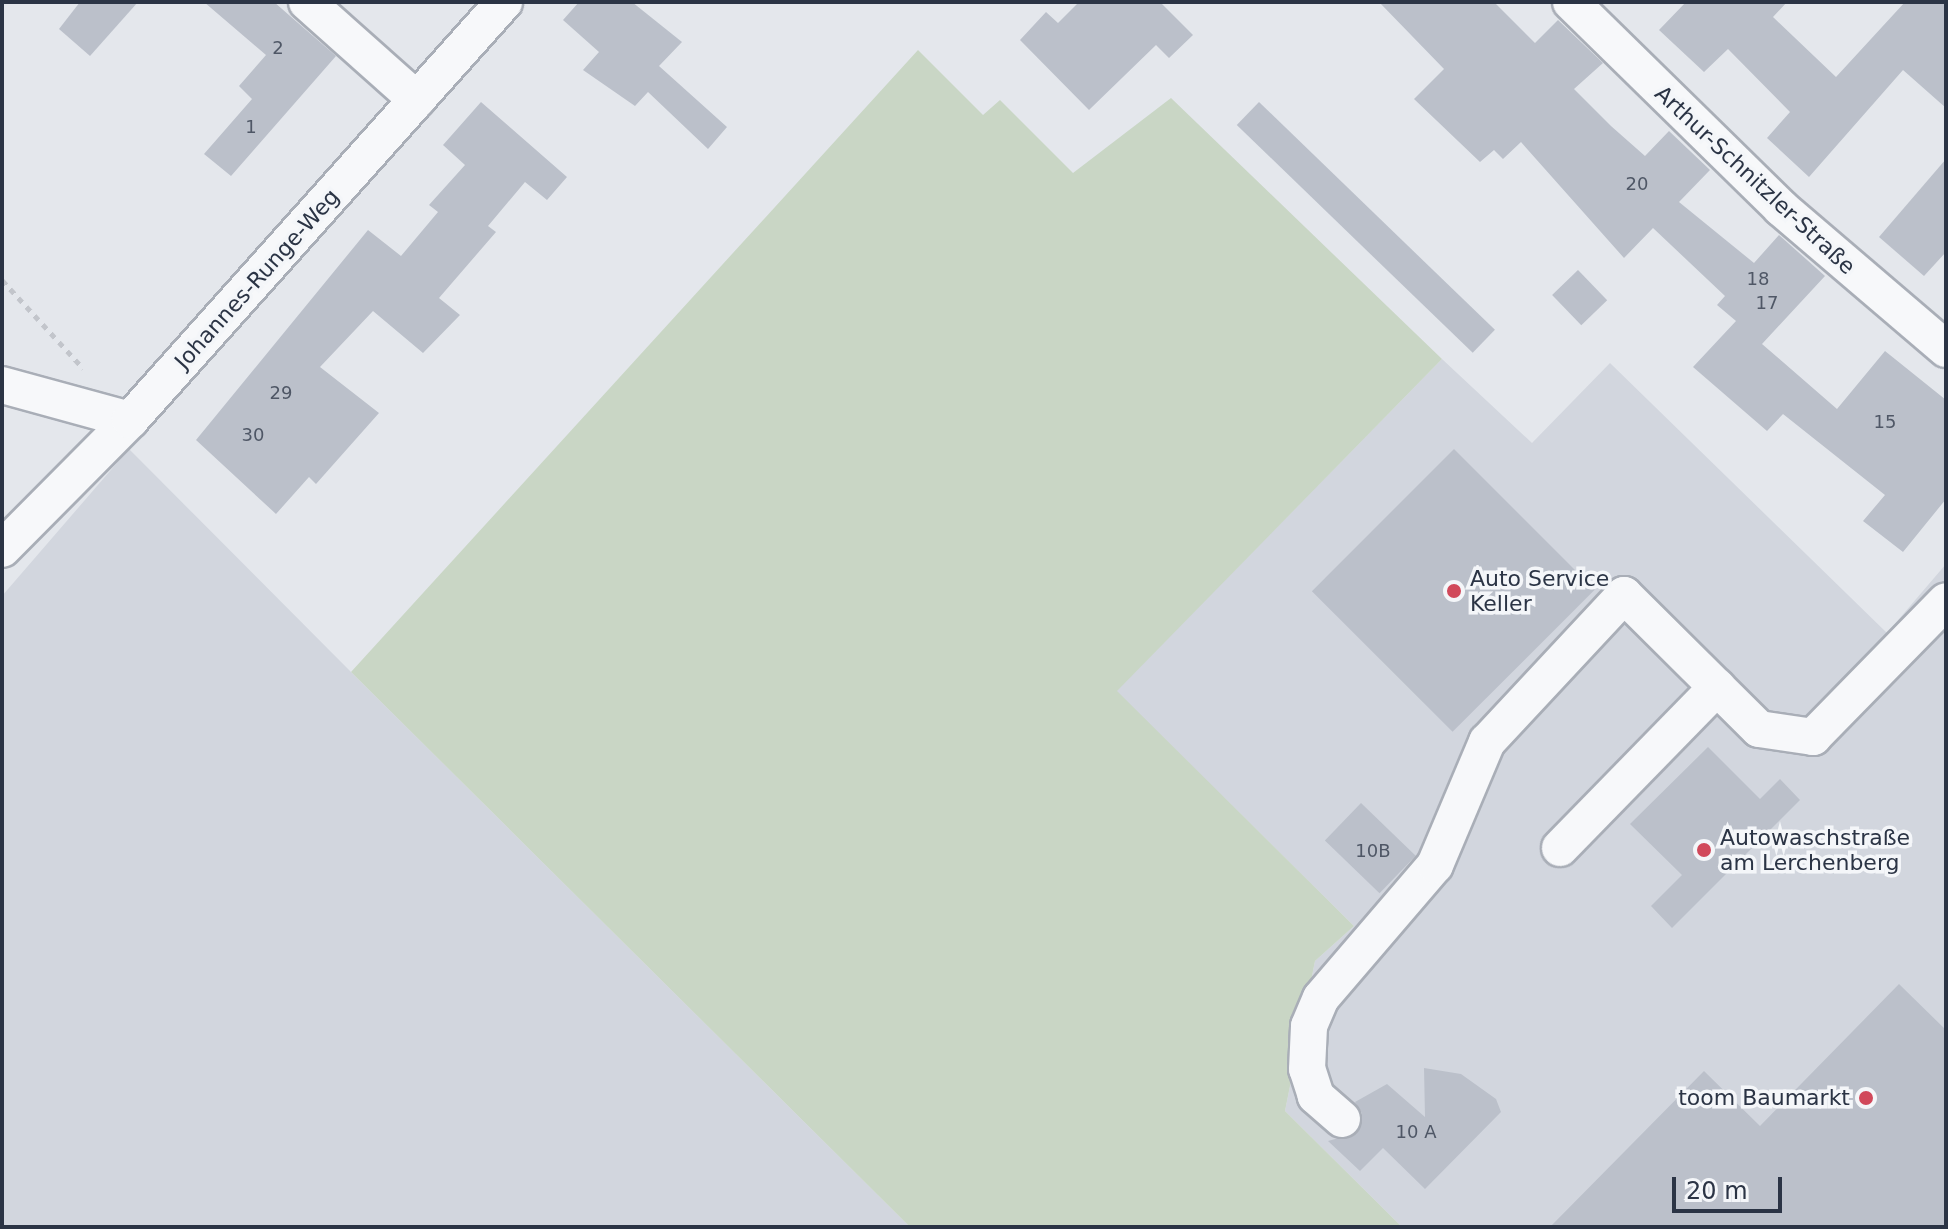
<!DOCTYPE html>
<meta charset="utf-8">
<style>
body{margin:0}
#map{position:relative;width:1948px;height:1229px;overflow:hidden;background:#e4e7ec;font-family:"DejaVu Sans",sans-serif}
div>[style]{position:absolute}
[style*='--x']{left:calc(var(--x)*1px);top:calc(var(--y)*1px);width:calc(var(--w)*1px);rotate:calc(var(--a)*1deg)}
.built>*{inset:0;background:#d2d6de}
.green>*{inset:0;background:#c9d6c5}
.building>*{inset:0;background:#bbc0ca;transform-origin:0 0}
.path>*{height:5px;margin-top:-2.5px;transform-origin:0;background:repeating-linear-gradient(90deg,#c2c5cb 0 6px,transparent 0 12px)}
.roads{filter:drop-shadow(2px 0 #a9aeb7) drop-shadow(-2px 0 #a9aeb7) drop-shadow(0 2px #a9aeb7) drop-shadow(0 -2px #a9aeb7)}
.minor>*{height:36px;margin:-18px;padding:0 18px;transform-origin:18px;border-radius:18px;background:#f7f8fa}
.dots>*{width:22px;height:22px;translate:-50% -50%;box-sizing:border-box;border:4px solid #f4f6f9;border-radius:50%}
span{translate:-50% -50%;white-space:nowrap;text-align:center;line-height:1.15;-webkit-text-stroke:7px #f4f6f9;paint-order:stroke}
.number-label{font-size:18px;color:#4f5766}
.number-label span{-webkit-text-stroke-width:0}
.street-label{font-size:22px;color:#2b3445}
.poi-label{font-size:22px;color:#2b3445}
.left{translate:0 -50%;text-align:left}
.right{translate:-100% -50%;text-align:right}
.frame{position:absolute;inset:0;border:4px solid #2b3445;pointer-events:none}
.scale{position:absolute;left:1672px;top:1177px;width:110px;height:36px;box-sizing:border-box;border:4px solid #2b3445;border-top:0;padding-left:10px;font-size:24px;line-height:28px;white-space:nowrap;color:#2b3445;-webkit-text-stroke:6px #f4f6f9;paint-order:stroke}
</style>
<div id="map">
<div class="built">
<i style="clip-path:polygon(1442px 359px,1532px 443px,1610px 363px,1887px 633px,1946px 564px,1946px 1227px,1402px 1227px,1285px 1111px,1315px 961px,1354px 926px,1116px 691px)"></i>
<i style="clip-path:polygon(129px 449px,351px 672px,910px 1227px,2px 1227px,2px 596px)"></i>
</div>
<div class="green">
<i style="clip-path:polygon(918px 50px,983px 115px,1000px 100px,1073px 173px,1171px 98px,1442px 359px,1117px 691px,1354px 926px,1315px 961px,1285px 1111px,1402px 1227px,910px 1227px,351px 672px)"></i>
</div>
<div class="building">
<i style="clip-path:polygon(80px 2px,138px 2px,90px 56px,59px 29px)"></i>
<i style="clip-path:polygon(204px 2px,274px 2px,336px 56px,231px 176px,204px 154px,252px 99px,239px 86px,266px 55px)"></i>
<i style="clip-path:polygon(579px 2px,632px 2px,682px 42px,659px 66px,727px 127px,708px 149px,648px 92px,635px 106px,583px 70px,599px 52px,563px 20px)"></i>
<i style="clip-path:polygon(1079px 2px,1160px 2px,1193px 35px,1169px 58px,1156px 45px,1089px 110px,1020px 40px,1046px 12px,1058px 23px)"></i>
<i style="clip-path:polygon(1379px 2px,1494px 2px,1535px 43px,1558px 20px,1603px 63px,1574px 89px,1611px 126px,1645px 156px,1669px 131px,1710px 170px,1679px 202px,1754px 263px,1779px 235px,1825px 276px,1762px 344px,1837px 409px,1885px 351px,1946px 400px,1946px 499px,1903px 552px,1863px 521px,1885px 495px,1783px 414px,1767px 431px,1693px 367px,1736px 321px,1717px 305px,1725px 296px,1653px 228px,1624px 258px,1521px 142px,1503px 159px,1494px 150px,1480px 162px,1414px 99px,1444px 69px)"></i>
<i style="clip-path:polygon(1686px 2px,1787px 2px,1773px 17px,1836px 77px,1905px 2px,1946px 2px,1946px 108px,1903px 70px,1809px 177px,1767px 138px,1790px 112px,1728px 49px,1704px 72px,1659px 30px)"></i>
<i style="clip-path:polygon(481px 102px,567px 177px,547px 200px,525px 182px,488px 226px,496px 232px,439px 298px,460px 315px,423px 353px,373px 311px,320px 367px,379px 413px,316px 484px,309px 477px,276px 514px,196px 440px,368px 230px,401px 256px,438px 212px,429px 205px,465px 165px,443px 145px)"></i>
<i style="left:1259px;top:102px;width:328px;height:32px;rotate:44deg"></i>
<i style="clip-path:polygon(1946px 159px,1946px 252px,1924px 276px,1879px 237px)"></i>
<i style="left:1578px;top:270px;width:42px;height:36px;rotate:46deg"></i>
<i style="left:1454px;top:449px;width:199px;height:201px;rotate:45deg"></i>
<i style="clip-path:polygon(1708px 747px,1760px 799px,1780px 779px,1800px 800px,1672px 928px,1651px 906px,1682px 875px,1630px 824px)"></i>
<i style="left:1361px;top:803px;width:76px;height:52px;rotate:44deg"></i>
<i style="clip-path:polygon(1899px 984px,1946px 1030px,1946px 1227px,1550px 1227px,1704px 1071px,1760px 1126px)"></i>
<i style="clip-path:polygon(1424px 1068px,1461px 1074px,1496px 1099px,1501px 1112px,1425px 1189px,1383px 1148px,1360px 1171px,1328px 1141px,1357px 1133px,1362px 1113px,1355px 1102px,1387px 1084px,1425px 1117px)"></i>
</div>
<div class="path">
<i style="--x:2;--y:280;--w:120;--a:47.4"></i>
</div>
<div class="roads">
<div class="minor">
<i style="--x:307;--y:2;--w:147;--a:41.7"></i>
<i style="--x:1571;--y:2;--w:294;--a:44.4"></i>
<i style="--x:1781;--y:208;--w:217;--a:40.5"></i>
<i style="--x:2;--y:385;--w:133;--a:15.3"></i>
<i style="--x:2;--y:549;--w:182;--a:-45.2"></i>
<i style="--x:130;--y:420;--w:561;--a:-48.18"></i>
<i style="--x:1560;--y:848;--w:225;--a:-45.7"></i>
<i style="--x:1342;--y:1119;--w:35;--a:-139"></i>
<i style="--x:1316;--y:1096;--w:28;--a:-108"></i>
<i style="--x:1307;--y:1069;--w:43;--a:-87.3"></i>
<i style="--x:1309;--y:1026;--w:30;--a:-67"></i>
<i style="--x:1321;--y:998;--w:175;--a:-49.4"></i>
<i style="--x:1435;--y:865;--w:134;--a:-67.1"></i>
<i style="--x:1487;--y:742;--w:201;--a:-47"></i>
<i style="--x:1624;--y:595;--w:190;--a:44.8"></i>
<i style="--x:1759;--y:729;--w:55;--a:8.4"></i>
<i style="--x:1813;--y:737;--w:190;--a:-45.6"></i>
</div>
</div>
<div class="dots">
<i style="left:1454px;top:591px;background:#d1495b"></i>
<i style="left:1704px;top:850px;background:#d1495b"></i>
<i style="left:1866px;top:1098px;background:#d1495b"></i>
</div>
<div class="number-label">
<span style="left:278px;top:48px">2</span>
<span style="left:251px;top:127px">1</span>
<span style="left:1637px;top:184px">20</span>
<span style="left:1758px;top:279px">18</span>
<span style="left:1767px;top:303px">17</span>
<span style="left:281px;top:393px">29</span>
<span style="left:1885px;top:422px">15</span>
<span style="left:253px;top:435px">30</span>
<span style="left:1373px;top:851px">10B</span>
<span style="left:1416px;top:1132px">10 A</span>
</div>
<div class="street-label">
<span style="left:1755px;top:180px;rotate:43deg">Arthur-Schnitzler-Straße</span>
<span style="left:257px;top:279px;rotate:-48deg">Johannes-Runge-Weg</span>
</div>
<div class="poi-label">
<span class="left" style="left:1470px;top:591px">Auto Service<br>Keller</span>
<span class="left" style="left:1720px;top:850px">Autowaschstraße<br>am Lerchenberg</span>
<span class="right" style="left:1850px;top:1098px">toom Baumarkt</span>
</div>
<div class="frame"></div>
<div class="scale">20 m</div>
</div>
